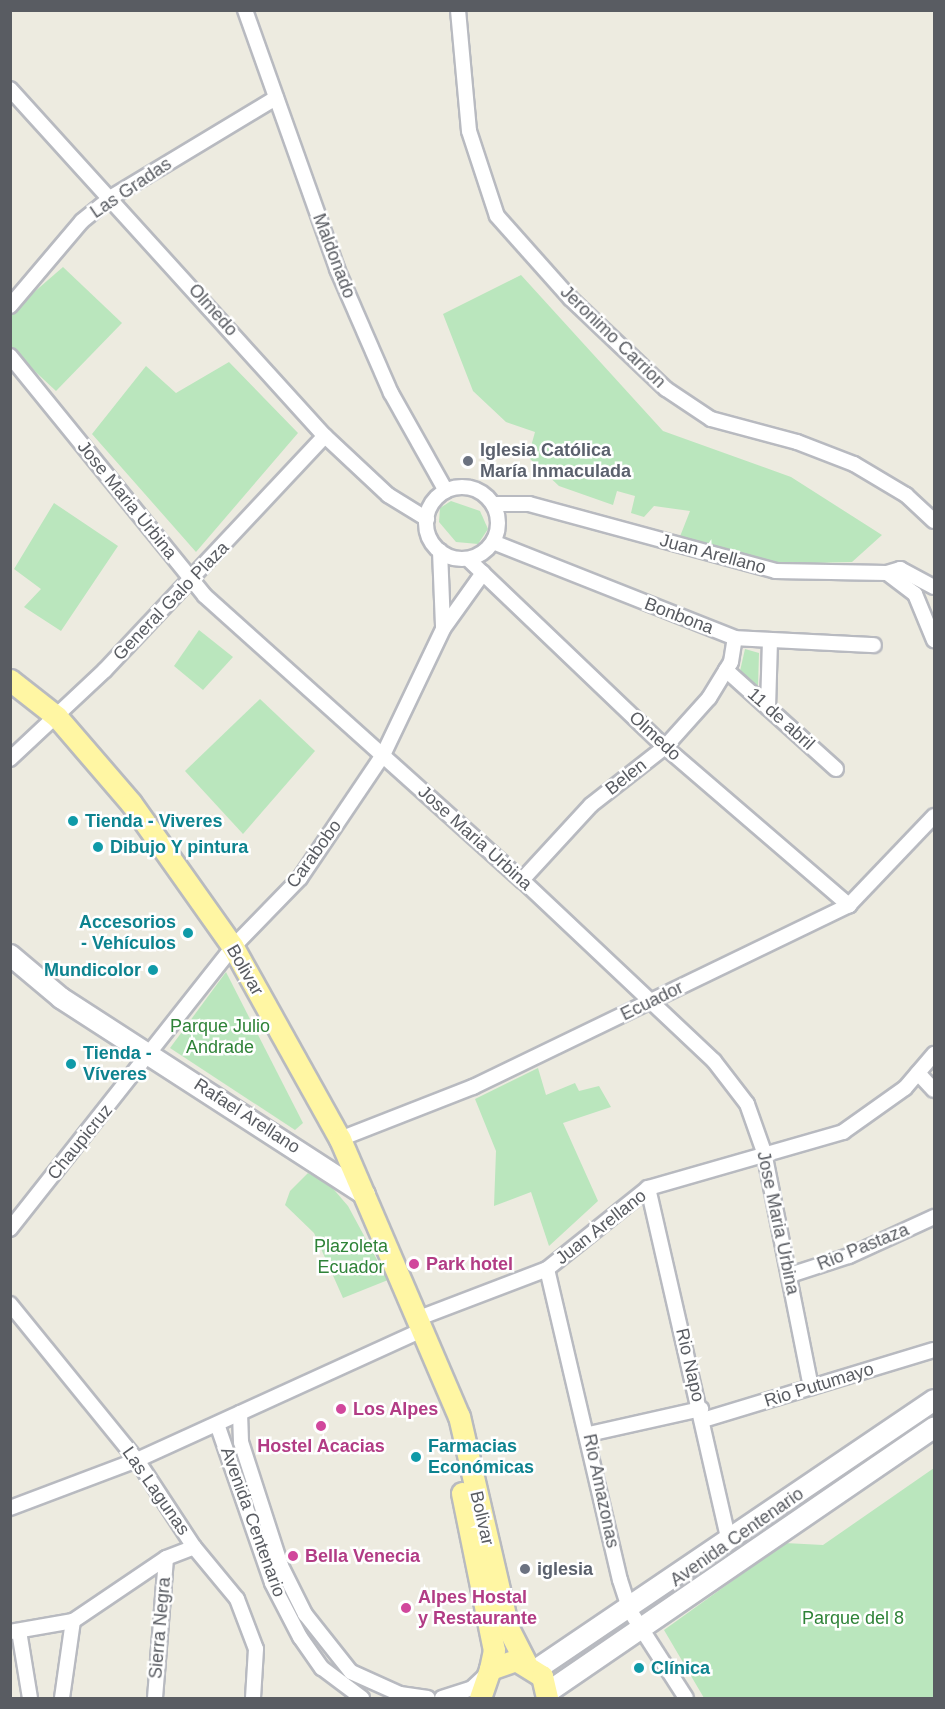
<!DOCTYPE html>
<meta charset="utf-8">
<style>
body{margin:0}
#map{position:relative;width:945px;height:1709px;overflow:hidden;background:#edebe0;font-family:Helvetica,sans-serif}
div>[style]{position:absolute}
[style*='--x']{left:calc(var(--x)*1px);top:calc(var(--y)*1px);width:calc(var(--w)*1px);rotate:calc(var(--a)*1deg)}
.green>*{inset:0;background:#bae6bd}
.roads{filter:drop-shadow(2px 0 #b8bac0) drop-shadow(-2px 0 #b8bac0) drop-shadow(0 2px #b8bac0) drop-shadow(0 -2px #b8bac0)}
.street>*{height:14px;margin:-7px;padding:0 7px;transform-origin:7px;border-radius:7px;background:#fff}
.street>.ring{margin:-7px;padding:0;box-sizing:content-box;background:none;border:14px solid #fff;border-radius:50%}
.secondary>*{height:20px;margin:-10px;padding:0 10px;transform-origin:10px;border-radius:10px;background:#fff}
.primary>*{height:21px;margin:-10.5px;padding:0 10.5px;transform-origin:10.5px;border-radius:10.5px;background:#fff6a3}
.dots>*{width:16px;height:16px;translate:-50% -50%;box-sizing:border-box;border:3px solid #fff;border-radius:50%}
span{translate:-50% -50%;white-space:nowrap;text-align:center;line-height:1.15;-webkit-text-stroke:5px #fff;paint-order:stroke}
.street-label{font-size:18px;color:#595c62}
.worship-label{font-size:18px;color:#5b616d;font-weight:700}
.left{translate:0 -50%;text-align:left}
.culture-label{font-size:18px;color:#0d838f;font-weight:700}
.right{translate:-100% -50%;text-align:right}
.park-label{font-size:18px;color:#2f8338}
.hotel-label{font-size:18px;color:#b23c85;font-weight:700}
.frame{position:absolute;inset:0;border:12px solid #595c62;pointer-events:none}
</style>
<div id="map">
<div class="green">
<i style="clip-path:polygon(63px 267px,122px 323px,56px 391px,11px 349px,10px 313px)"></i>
<i style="clip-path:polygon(521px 275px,663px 431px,791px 477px,882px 535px,852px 562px,772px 564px,679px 539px,690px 511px,654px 506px,644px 517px,631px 513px,635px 496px,617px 491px,613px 505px,559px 486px,528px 457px,535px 432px,506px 422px,473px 391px,443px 314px)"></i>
<i style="clip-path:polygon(229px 362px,298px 433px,196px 552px,92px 434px,146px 366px,176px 393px)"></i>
<i style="clip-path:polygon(451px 501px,480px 511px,488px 529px,478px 544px,456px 542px,439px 522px,440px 508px)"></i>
<i style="clip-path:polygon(54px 503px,118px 546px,61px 631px,24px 607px,41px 589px,14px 569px)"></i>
<i style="clip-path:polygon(199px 630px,233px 657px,203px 690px,174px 666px)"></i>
<i style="clip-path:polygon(745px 649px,759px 653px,758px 686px,740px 671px)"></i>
<i style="clip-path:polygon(260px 699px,315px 751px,243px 834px,185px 771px)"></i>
<i style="clip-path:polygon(226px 972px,303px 1123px,295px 1130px,170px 1048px)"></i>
<i style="clip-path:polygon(538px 1068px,546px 1095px,575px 1083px,579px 1091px,599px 1086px,611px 1107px,563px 1123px,598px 1201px,549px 1246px,531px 1192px,494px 1206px,496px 1151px,475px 1099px)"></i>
<i style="clip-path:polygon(308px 1173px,330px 1185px,348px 1206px,388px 1280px,343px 1298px,314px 1233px,285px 1205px,290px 1191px)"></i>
<i style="clip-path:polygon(934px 1468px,934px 1698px,704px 1698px,664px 1630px,785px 1543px,823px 1545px)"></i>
</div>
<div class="roads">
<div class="street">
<i style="--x:245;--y:10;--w:275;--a:70.4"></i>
<i style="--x:337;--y:269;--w:135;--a:66.5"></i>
<i style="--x:391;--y:393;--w:112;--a:60.7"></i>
<i style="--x:458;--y:10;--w:121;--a:84.8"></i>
<i style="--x:469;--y:131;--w:89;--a:71.8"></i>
<i style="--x:497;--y:216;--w:110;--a:48.3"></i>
<i style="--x:570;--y:298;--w:132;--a:43.5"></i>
<i style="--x:666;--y:389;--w:54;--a:33.7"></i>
<i style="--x:711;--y:419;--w:89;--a:15"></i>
<i style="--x:797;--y:442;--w:61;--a:21.1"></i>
<i style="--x:854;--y:464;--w:61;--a:30.8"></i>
<i style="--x:906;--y:495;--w:38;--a:43"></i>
<i style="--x:10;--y:89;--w:469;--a:47.8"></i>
<i style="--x:325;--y:436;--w:86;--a:43.1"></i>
<i style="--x:388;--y:495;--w:46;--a:31.6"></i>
<i style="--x:10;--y:306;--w:111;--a:-49.7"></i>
<i style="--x:82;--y:221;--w:36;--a:-39"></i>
<i style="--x:110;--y:198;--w:194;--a:-31.1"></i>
<i style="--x:10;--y:356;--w:309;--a:50.9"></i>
<i style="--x:205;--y:596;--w:426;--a:41.9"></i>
<i style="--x:522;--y:880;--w:264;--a:43.3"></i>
<i style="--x:714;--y:1061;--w:54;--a:52.5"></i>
<i style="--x:747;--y:1104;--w:51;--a:70.5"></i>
<i style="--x:764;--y:1152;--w:240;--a:78.7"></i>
<i class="ring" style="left:426px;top:487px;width:58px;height:58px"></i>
<i style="--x:493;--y:504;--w:36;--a:0"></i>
<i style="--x:529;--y:504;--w:255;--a:15.2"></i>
<i style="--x:775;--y:571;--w:112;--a:1"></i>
<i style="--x:887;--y:573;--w:35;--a:37"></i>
<i style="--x:915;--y:594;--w:50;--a:67.6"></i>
<i style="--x:493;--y:542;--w:260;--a:21.6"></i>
<i style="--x:735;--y:638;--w:139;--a:2.9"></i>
<i style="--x:440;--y:551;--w:76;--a:87.7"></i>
<i style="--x:468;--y:559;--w:272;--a:43.7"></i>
<i style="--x:665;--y:747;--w:243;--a:40.7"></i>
<i style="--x:887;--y:573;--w:14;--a:-17"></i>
<i style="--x:900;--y:569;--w:38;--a:28"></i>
<i style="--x:726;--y:670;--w:148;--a:42"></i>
<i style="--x:768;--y:708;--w:68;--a:-88.3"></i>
<i style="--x:10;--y:759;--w:130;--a:-43.1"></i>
<i style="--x:105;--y:670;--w:321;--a:-46.8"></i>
<i style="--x:522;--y:880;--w:102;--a:-47.4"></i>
<i style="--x:591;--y:805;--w:94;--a:-38.1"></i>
<i style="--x:665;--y:747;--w:66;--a:-48.1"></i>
<i style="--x:709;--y:698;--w:42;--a:-58.6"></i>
<i style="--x:731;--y:662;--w:24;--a:-81"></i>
<i style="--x:918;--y:1073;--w:23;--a:47"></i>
<i style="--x:340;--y:1139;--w:143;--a:-21.4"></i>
<i style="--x:473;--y:1087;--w:418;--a:-25.8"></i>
<i style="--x:849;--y:905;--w:123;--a:-46.3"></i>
<i style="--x:648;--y:1188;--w:364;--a:77.1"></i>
<i style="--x:10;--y:1229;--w:360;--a:-51.7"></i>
<i style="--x:233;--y:947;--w:96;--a:-45.8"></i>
<i style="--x:300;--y:878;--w:148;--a:-56"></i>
<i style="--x:383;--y:755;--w:140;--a:-64.5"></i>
<i style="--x:443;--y:629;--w:69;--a:-54.5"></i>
<i style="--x:547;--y:1269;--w:319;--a:76.8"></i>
<i style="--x:620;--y:1580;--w:33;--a:72"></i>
<i style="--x:630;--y:1611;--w:103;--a:57.2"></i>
<i style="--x:790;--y:1275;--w:62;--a:-17.9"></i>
<i style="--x:849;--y:1256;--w:94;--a:-24.6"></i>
<i style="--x:10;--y:1304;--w:201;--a:50.9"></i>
<i style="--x:137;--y:1460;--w:104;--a:56.8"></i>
<i style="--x:194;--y:1547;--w:67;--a:50.4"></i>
<i style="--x:237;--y:1599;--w:53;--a:69.2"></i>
<i style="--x:256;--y:1649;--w:49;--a:93.5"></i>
<i style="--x:419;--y:1318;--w:137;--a:-20.9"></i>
<i style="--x:547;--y:1269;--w:129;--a:-38.7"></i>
<i style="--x:648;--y:1188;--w:203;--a:-16"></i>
<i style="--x:843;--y:1132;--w:76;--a:-35.4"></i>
<i style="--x:905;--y:1088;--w:45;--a:-49.5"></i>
<i style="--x:240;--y:1413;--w:29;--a:88"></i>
<i style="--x:241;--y:1442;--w:130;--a:72.1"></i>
<i style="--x:281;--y:1566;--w:54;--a:63.4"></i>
<i style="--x:305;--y:1614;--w:74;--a:51.6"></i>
<i style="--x:351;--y:1672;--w:54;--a:24.2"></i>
<i style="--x:400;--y:1694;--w:28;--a:8"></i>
<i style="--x:703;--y:1420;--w:241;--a:-16.9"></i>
<i style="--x:217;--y:1424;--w:168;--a:70.9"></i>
<i style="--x:272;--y:1583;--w:61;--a:62.6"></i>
<i style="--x:300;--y:1637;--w:38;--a:55"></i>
<i style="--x:322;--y:1668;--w:50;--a:36.9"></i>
<i style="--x:589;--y:1434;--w:115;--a:-12.6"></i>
<i style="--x:10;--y:1508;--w:136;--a:-20.7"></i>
<i style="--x:137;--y:1460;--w:315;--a:-24.5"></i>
<i style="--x:19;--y:1631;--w:68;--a:80.7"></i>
<i style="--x:10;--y:1632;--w:64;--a:-9.9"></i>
<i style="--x:73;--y:1621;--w:112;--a:-34.1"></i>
<i style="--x:166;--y:1558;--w:30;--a:-21"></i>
<i style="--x:62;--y:1698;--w:78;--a:-81.9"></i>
<i style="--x:155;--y:1698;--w:140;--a:-85.5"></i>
<i style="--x:442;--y:1698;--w:32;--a:-18"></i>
<i style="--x:472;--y:1688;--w:16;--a:-43"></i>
</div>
<div class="secondary">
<i style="--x:10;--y:955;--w:67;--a:40.1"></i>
<i style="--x:61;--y:998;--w:362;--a:32.9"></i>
<i style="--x:537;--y:1669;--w:480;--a:-34.1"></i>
<i style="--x:548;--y:1692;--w:468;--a:-34.4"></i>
</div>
<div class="primary">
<i style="--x:10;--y:680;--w:60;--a:38.2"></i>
<i style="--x:57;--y:717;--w:113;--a:49.3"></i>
<i style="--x:131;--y:803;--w:176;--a:54.7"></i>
<i style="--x:233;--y:947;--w:220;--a:60.9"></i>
<i style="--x:340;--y:1139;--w:301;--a:66.8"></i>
<i style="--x:459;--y:1416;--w:218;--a:77"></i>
<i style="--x:508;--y:1628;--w:38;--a:63"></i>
<i style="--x:462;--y:1493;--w:160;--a:78.5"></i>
<i style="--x:494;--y:1650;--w:19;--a:102"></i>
<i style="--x:480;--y:1698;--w:31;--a:-71"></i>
<i style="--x:490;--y:1669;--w:28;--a:-19"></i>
<i style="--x:516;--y:1660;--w:31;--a:32"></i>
<i style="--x:542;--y:1676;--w:23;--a:77"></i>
</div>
</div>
<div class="dots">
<i style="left:468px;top:461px;background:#6b7280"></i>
<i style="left:73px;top:821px;background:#0f9aa8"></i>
<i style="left:98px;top:847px;background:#0f9aa8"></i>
<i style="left:188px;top:933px;background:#0f9aa8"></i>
<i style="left:153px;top:970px;background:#0f9aa8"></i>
<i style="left:71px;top:1064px;background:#0f9aa8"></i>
<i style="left:414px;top:1264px;background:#d1479c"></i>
<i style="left:341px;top:1409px;background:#d1479c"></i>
<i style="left:321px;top:1426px;background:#d1479c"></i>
<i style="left:416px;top:1457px;background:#0f9aa8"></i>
<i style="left:293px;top:1556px;background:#d1479c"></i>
<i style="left:525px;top:1569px;background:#6b7280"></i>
<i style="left:406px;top:1608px;background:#d1479c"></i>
<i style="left:639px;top:1668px;background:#0f9aa8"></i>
</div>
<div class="street-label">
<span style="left:131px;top:188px;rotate:-34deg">Las Gradas</span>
<span style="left:334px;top:256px;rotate:69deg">Maldonado</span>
<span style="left:213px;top:310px;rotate:48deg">Olmedo</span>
<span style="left:613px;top:337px;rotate:44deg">Jeronimo Carrion</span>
<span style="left:127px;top:500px;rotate:51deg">Jose Maria Urbina</span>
<span style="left:713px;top:554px;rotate:15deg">Juan Arellano</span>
<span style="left:171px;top:601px;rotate:-46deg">General Galo Plaza</span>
<span style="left:679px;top:616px;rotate:21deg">Bonbona</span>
<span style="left:781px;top:719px;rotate:42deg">11 de abril</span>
<span style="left:655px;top:736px;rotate:43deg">Olmedo</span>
<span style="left:626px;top:777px;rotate:-38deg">Belen</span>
<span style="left:475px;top:838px;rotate:42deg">Jose Maria Urbina</span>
<span style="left:314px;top:854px;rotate:-54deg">Carabobo</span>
<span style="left:245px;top:970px;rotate:60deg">Bolivar</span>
<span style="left:652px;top:1001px;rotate:-26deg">Ecuador</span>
<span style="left:247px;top:1116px;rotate:33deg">Rafael Arellano</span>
<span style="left:80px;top:1142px;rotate:-51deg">Chaupicruz</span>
<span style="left:778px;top:1223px;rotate:78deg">Jose Maria Urbina</span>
<span style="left:601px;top:1227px;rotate:-38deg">Juan Arellano</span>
<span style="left:863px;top:1247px;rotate:-22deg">Rio Pastaza</span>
<span style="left:690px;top:1365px;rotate:77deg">Rio Napo</span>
<span style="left:819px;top:1385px;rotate:-17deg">Rio Putumayo</span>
<span style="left:156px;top:1491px;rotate:55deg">Las Lagunas</span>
<span style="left:601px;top:1491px;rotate:78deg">Rio Amazonas</span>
<span style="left:482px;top:1518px;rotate:77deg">Bolivar</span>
<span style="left:253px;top:1522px;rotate:70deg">Avenida Centenario</span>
<span style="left:737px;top:1537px;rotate:-35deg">Avenida Centenario</span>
<span style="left:160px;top:1628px;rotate:-85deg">Sierra Negra</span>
</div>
<div class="worship-label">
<span class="left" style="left:480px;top:461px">Iglesia Católica<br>María Inmaculada</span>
<span class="left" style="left:537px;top:1569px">iglesia</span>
</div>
<div class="culture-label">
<span class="left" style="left:85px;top:821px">Tienda - Viveres</span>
<span class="left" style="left:110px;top:847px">Dibujo Y pintura</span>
<span class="right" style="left:176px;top:933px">Accesorios<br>- Vehículos</span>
<span class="right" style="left:141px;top:970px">Mundicolor</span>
<span class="left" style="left:83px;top:1064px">Tienda -<br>Víveres</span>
<span class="left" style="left:428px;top:1457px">Farmacias<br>Económicas</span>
<span class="left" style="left:651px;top:1668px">Clínica</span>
</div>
<div class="park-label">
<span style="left:220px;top:1037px">Parque Julio<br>Andrade</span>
<span style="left:351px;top:1257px">Plazoleta<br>Ecuador</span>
<span style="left:853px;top:1618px">Parque del 8</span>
</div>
<div class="hotel-label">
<span class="left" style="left:426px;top:1264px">Park hotel</span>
<span class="left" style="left:353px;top:1409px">Los Alpes</span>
<span style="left:321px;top:1446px">Hostel Acacias</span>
<span class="left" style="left:305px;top:1556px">Bella Venecia</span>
<span class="left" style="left:418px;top:1608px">Alpes Hostal<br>y Restaurante</span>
</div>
<div class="frame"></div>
</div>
